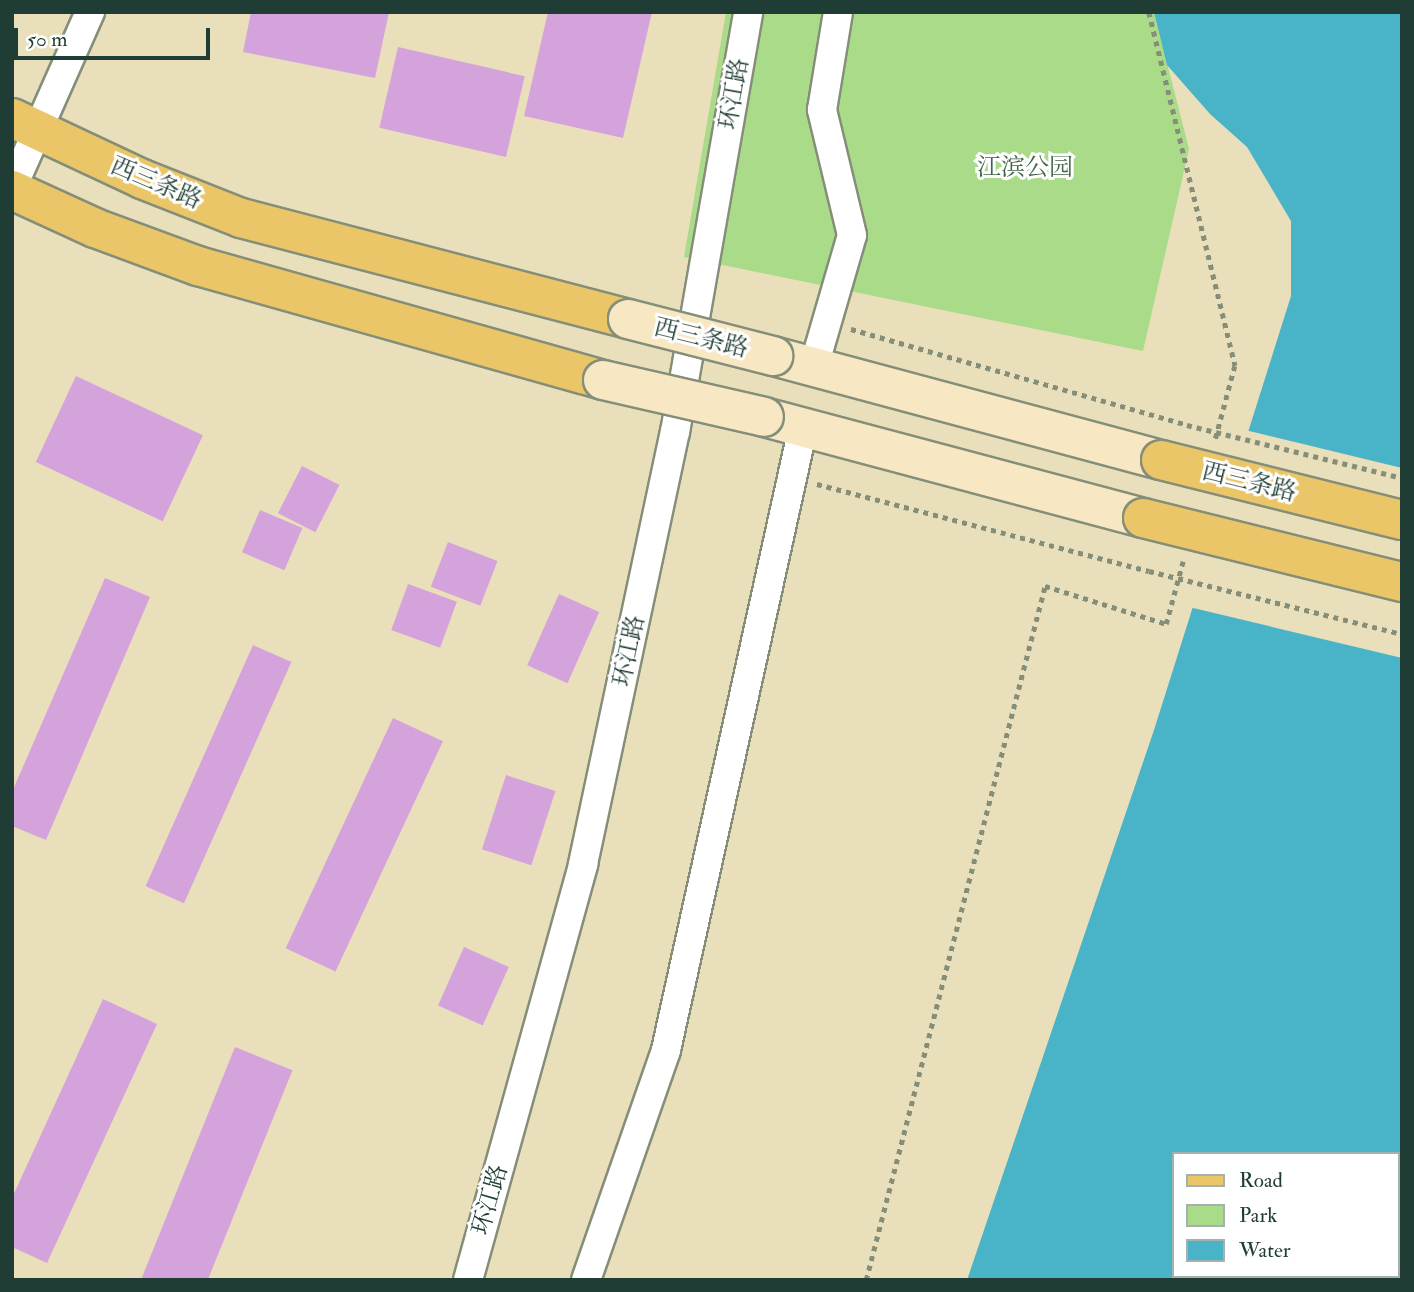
<!DOCTYPE html>
<meta charset="utf-8">
<style>
body{margin:0}
#map{position:relative;width:1414px;height:1292px;overflow:hidden;background:#e9dfbb;font-family:"IM FELL Double Pica","Noto Serif SC",serif}
div>[style]{position:absolute}
[style*='--x']{left:calc(var(--x)*1px);top:calc(var(--y)*1px);width:calc(var(--w)*1px);rotate:calc(var(--a)*1deg)}
.green>*{inset:0;background:#a9db89}
.water>*{inset:0;background:#49b3c7}
.pier>*{inset:0;background:#e9dfbb}
.building>*{inset:0;background:#d4a3db;transform-origin:0 0}
.path>*{height:4.5px;margin-top:-2.25px;transform-origin:0;background:repeating-linear-gradient(90deg,#848e78 0 5px,transparent 0 10px)}
.roads{filter:drop-shadow(2px 0 #848e78) drop-shadow(-2px 0 #848e78) drop-shadow(0 2px #848e78) drop-shadow(0 -2px #848e78)}
.street>*{height:28px;margin:-14px;padding:0 14px;transform-origin:14px;border-radius:14px;background:#fff}
.secondary>*{height:38px;margin:-19px;padding:0 19px;transform-origin:19px;border-radius:19px;background:#f7e8c3}
.primary>*{height:38px;margin:-19px;padding:0 19px;transform-origin:19px;border-radius:19px;background:#eac669}
.path-bridge>*{height:4.5px;margin-top:-2.25px;transform-origin:0;background:repeating-linear-gradient(90deg,#848e78 0 5px,transparent 0 10px)}
.bridges{filter:drop-shadow(2px 0 #848e78) drop-shadow(-2px 0 #848e78) drop-shadow(0 2px #848e78) drop-shadow(0 -2px #848e78)}
.secondary-bridge>*{height:38px;margin:-19px;padding:0 19px;transform-origin:19px;border-radius:19px;background:#f7e8c3}
.primary-bridge>*{height:38px;margin:-19px;padding:0 19px;transform-origin:19px;border-radius:19px;background:#eac669}
span{translate:-50% -50%;white-space:nowrap;text-align:center;line-height:1.15;-webkit-text-stroke:6px #fff;paint-order:stroke}
.street-label{font-size:24px;color:#1f3d34}
.park-label{font-size:24px;color:#426449}
.frame{position:absolute;inset:0;border:14px solid #1f3d34;pointer-events:none}
.legend{position:absolute;left:1172px;top:1152px;width:228px;height:126px;box-sizing:border-box;background:#fff;border:2px solid #a5b1ae;margin:0;padding:9px 12px;list-style:none;font-size:21px;color:#1f3d34}
.legend li{display:flex;align-items:center;gap:14px;height:35px}
.legend b{width:35px;border:2px solid #a5b1ae}
.scale{position:absolute;left:14px;top:28px;width:196px;height:32px;box-sizing:border-box;border:4px solid #1f3d34;border-top:0;padding-left:9px;font-size:21px;line-height:24px;white-space:nowrap;color:#1f3d34;-webkit-text-stroke:5px #fff;paint-order:stroke}
</style>
<div id="map">
<div class="green">
<i style="clip-path:polygon(726px 12px,1154px 12px,1189px 149px,1143px 351px,684px 257px)"></i>
</div>
<div class="water">
<i style="clip-path:polygon(evenodd,1154px 12px,1402px 12px,1402px 1280px,967px 1280px,1154px 730px,1291px 296px,1291px 221px,1247px 147px,1210px 114px,1167px 65px,1154px 12px,1174px 1154px,1398px 1154px,1398px 1276px,1174px 1276px,1174px 1154px)"></i>
</div>
<div class="pier">
<i style="clip-path:polygon(1245px 430px,1402px 468px,1402px 658px,1189px 607px)"></i>
</div>
<div class="building">
<i style="clip-path:polygon(251px 12px,389px 12px,375px 78px,243px 52px)"></i>
<i style="clip-path:polygon(548px 12px,652px 12px,623px 138px,524px 116px)"></i>
<i style="left:398px;top:47px;width:130px;height:83px;rotate:13deg"></i>
<i style="left:76px;top:376px;width:140px;height:95px;rotate:25deg"></i>
<i style="left:302px;top:466px;width:42px;height:53px;rotate:27deg"></i>
<i style="left:260px;top:510px;width:46px;height:46px;rotate:23deg"></i>
<i style="left:448px;top:542px;width:53px;height:48px;rotate:21deg"></i>
<i style="clip-path:polygon(105px 578px,150px 597px,46px 840px,12px 826px,12px 792px)"></i>
<i style="left:408px;top:584px;width:52px;height:49px;rotate:20deg"></i>
<i style="left:559px;top:594px;width:44px;height:78px;rotate:24deg"></i>
<i style="left:253px;top:645px;width:42px;height:264px;rotate:24deg"></i>
<i style="left:393px;top:718px;width:55px;height:254px;rotate:25deg"></i>
<i style="left:506px;top:775px;width:52px;height:78px;rotate:18deg"></i>
<i style="left:464px;top:947px;width:49px;height:64px;rotate:24deg"></i>
<i style="clip-path:polygon(103px 999px,157px 1024px,47px 1263px,12px 1247px,12px 1198px)"></i>
<i style="left:235px;top:1047px;width:62px;height:252px;rotate:22deg"></i>
</div>
<div class="path">
<i style="--x:1149;--y:12;--w:364;--a:76.3"></i>
<i style="--x:1235;--y:366;--w:78;--a:104.9"></i>
<i style="--x:851;--y:329;--w:349;--a:15.9"></i>
<i style="--x:817;--y:484;--w:343;--a:14.7"></i>
<i style="--x:866;--y:1280;--w:717;--a:-75.54"></i>
<i style="--x:1045;--y:586;--w:127;--a:17.4"></i>
<i style="--x:1166;--y:624;--w:65;--a:-74.9"></i>
</div>
<div class="roads">
<div class="street">
<i style="--x:12;--y:188;--w:193;--a:-66.1"></i>
<i style="--x:814;--y:366;--w:136;--a:-73.8"></i>
<i style="--x:852;--y:235;--w:129;--a:-103.5"></i>
<i style="--x:822;--y:110;--w:99;--a:-80.7"></i>
<i style="--x:468;--y:1280;--w:432;--a:-74.5"></i>
<i style="--x:583;--y:864;--w:442;--a:-78"></i>
<i style="--x:675;--y:432;--w:426;--a:-80.1"></i>
<i style="--x:586;--y:1280;--w:244;--a:-70.8"></i>
<i style="--x:666;--y:1050;--w:637;--a:-77.58"></i>
</div>
<div class="secondary">
<i style="--x:773;--y:356;--w:402;--a:15"></i>
<i style="--x:764;--y:417;--w:392;--a:14.9"></i>
</div>
<div class="primary">
<i style="--x:12;--y:118;--w:144;--a:25.1"></i>
<i style="--x:142;--y:179;--w:106;--a:21.5"></i>
<i style="--x:241;--y:218;--w:400;--a:14.6"></i>
<i style="--x:12;--y:190;--w:91;--a:24.6"></i>
<i style="--x:95;--y:228;--w:110;--a:20.3"></i>
<i style="--x:198;--y:266;--w:421;--a:15.7"></i>
</div>
</div>
<div class="path-bridge">
<i style="--x:1187;--y:425;--w:221;--a:13.8"></i>
<i style="--x:1149;--y:571;--w:261;--a:14"></i>
</div>
<div class="bridges">
<div class="secondary-bridge">
<i style="--x:628;--y:319;--w:150;--a:14.3"></i>
<i style="--x:603;--y:380;--w:165;--a:12.9"></i>
</div>
<div class="primary-bridge">
<i style="--x:1161;--y:460;--w:248;--a:14"></i>
<i style="--x:1143;--y:518;--w:267;--a:13.9"></i>
</div>
</div>
<div class="street-label">
<span style="left:734px;top:94px;rotate:-80deg">环江路</span>
<span style="left:156px;top:183px;rotate:23deg">西三条路</span>
<span style="left:701px;top:338px;rotate:14deg">西三条路</span>
<span style="left:1249px;top:482px;rotate:14deg">西三条路</span>
<span style="left:629px;top:651px;rotate:-78deg">环江路</span>
<span style="left:490px;top:1200px;rotate:-74deg">环江路</span>
</div>
<div class="park-label">
<span style="left:1025px;top:168px">江滨公园</span>
</div>
<div class="frame"></div>
<ul class="legend">
<li><b style="height:9px;background:#eac669"></b>Road</li>
<li><b style="height:19px;background:#a9db89"></b>Park</li>
<li><b style="height:19px;background:#49b3c7"></b>Water</li>
</ul>
<div class="scale">50 m</div>
</div>
